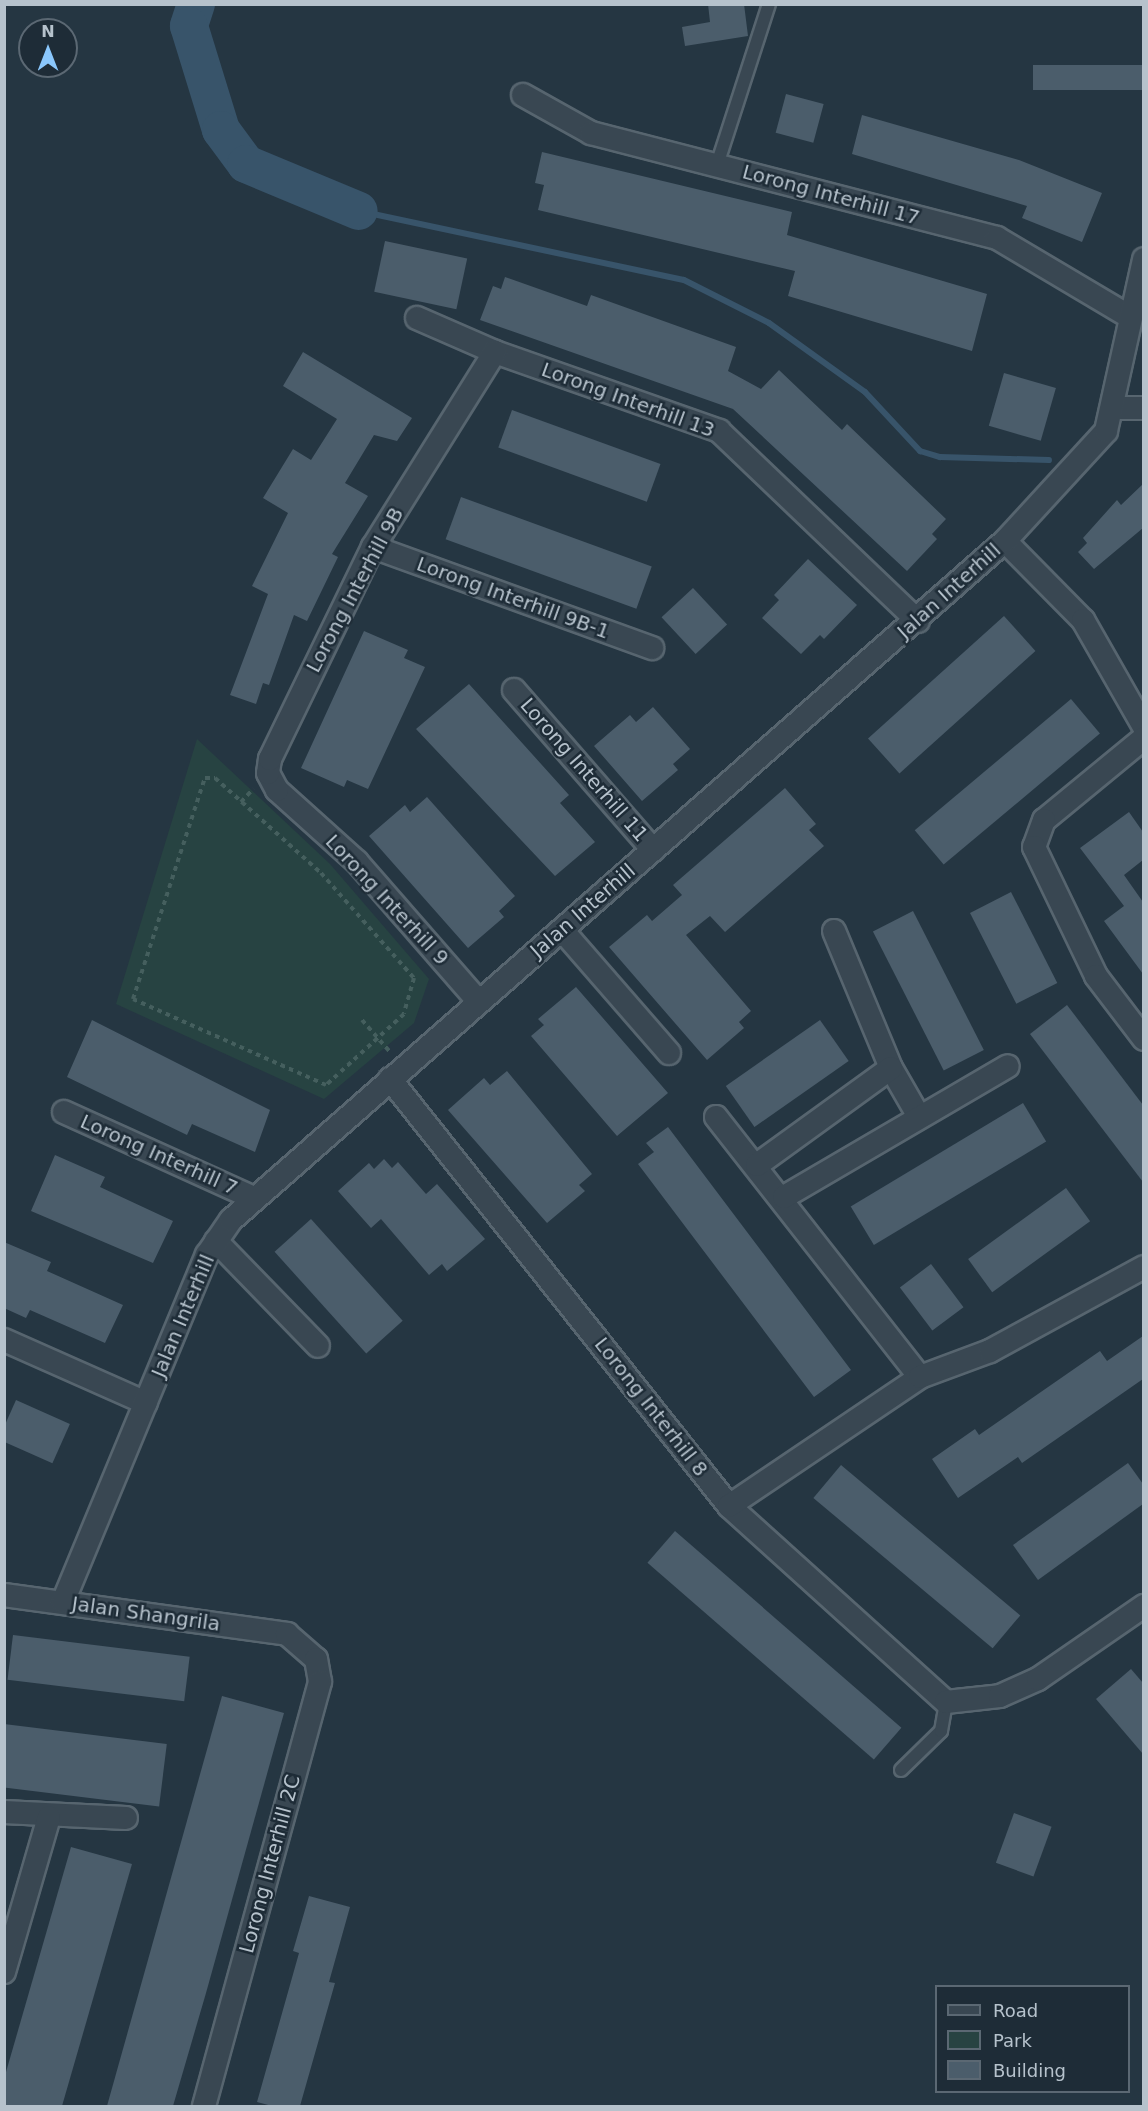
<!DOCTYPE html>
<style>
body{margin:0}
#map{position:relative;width:1148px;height:2111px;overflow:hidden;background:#253642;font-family:"DejaVu Sans",sans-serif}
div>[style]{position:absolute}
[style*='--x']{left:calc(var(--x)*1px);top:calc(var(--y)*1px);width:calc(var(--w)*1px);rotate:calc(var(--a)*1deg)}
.green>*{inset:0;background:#274342}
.stream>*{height:6px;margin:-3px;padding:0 3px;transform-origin:3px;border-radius:3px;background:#38546a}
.river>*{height:38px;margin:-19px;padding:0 19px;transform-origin:19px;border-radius:19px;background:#38546a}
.building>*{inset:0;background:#4b5d6b;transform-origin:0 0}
.path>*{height:4px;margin-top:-2px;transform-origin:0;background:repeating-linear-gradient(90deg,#455f5e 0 4.5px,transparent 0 9px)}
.roads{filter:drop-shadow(2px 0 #57656f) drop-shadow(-2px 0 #57656f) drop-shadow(0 2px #57656f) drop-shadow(0 -2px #57656f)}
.lane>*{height:12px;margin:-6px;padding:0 6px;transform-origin:6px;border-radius:6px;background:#394752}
.street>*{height:22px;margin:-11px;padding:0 11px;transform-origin:11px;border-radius:11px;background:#394752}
span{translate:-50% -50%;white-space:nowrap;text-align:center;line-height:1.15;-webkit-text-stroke:5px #1e2c37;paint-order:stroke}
.street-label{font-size:20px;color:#b6c2cc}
.frame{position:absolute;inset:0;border:6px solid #b6c2cc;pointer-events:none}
.legend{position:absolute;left:935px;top:1985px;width:195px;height:108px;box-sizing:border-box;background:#1e2c37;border:2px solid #5b6873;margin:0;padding:8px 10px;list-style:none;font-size:18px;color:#b6c2cc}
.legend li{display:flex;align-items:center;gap:12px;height:30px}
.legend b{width:30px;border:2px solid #5b6873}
.north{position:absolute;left:18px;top:18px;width:60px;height:60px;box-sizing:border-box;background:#1e2c37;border:2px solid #5b6873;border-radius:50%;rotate:0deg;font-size:16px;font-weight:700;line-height:24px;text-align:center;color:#b6c2cc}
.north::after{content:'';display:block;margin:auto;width:21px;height:27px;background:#8ac7fc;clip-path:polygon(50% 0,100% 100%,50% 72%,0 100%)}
</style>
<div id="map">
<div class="green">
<i style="clip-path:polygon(197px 739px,330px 864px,429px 979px,414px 1023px,324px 1099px,116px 1004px)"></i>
</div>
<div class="stream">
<i style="--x:359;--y:211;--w:332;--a:12"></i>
<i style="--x:684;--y:280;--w:95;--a:26.8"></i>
<i style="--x:769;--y:323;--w:118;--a:35.7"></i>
<i style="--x:865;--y:392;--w:81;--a:47"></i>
<i style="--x:920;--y:451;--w:21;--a:17"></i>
<i style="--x:940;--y:457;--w:109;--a:1.6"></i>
</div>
<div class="river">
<i style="--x:196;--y:4;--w:23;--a:108"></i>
<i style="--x:189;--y:26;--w:109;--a:72.9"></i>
<i style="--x:221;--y:130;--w:42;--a:53.7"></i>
<i style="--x:246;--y:164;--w:122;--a:22.6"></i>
</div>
<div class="building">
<i style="clip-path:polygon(708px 4px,744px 4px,748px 36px,685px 46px,682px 27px,710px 22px)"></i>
<i style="left:1143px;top:65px;width:25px;height:110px;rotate:90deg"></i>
<i style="left:786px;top:94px;width:39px;height:40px;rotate:15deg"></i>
<i style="clip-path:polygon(862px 115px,1019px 160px,1102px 193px,1082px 242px,1022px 218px,1027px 206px,852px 154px)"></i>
<i style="clip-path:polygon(542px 152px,792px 212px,787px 235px,987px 294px,972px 351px,788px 296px,795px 271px,538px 210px,544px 185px,535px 183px)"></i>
<i style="left:385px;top:241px;width:84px;height:52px;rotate:12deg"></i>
<i style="clip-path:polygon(505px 277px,587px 306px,591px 295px,736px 347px,728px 371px,761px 389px,779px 370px,842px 430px,847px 424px,946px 519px,932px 534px,937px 539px,907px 571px,733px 409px,480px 320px,493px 286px,501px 289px)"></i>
<i style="clip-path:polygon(303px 352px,412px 418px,397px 441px,374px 435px,345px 483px,368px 496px,332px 554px,338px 557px,307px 621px,294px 615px,269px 685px,263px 683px,256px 704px,230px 695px,268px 594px,252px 586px,288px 513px,263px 498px,293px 449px,311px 460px,337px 419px,283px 386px)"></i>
<i style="left:1004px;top:373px;width:54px;height:55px;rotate:16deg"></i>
<i style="left:512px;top:410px;width:158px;height:40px;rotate:20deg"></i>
<i style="clip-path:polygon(1143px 484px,1143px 528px,1094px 569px,1078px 552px,1087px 543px,1083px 538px,1117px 500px,1121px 505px)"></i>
<i style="left:461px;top:497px;width:203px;height:45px;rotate:20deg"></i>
<i style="clip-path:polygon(808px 559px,857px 605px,824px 639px,820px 635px,801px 654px,762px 618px,779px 600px,774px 595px)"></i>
<i style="left:693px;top:588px;width:50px;height:43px;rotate:47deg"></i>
<i style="left:1004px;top:616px;width:47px;height:183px;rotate:48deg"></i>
<i style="clip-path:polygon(364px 631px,408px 650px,404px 658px,425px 667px,368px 789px,347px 780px,344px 787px,301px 768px)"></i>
<i style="clip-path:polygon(469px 684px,569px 795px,560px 803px,595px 842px,555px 876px,416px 729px)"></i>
<i style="left:1071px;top:699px;width:45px;height:204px;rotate:50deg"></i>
<i style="clip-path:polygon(653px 707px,690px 749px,673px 764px,678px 770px,642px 801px,594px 746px,630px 715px,636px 722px)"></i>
<i style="clip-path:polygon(785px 788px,816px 824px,809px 830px,824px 846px,725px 932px,710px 916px,686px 935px,751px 1011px,739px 1022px,744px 1028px,707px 1060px,609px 947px,647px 915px,652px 921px,682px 895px,673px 885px)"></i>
<i style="clip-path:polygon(427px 797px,515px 896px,499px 911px,504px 917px,468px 948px,369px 836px,405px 805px,410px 812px)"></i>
<i style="clip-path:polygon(1129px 812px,1143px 832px,1143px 860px,1124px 875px,1143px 902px,1143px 974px,1104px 921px,1124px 906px,1080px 848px)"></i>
<i style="left:1011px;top:892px;width:102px;height:46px;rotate:63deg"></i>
<i style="left:913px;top:911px;width:156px;height:45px;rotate:63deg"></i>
<i style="clip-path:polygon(576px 987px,668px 1093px,617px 1136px,531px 1036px,544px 1025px,538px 1019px)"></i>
<i style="clip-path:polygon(1067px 1005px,1143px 1105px,1143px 1182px,1030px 1034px)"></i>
<i style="clip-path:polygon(92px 1020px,270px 1110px,255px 1152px,192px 1124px,187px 1135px,67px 1077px)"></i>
<i style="left:820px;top:1020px;width:50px;height:115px;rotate:55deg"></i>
<i style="clip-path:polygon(507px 1071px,592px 1174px,579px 1185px,585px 1191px,547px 1223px,448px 1110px,484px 1078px,490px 1085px)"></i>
<i style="left:1023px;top:1103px;width:45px;height:201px;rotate:59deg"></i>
<i style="clip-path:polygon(668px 1127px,851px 1370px,814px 1397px,638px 1164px,654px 1152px,646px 1143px)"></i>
<i style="clip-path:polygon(55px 1155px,105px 1177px,100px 1187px,173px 1221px,153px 1263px,31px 1211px)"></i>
<i style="clip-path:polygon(384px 1159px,392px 1168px,398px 1162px,426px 1194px,437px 1184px,485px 1239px,447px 1271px,442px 1264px,429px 1275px,381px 1219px,371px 1228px,338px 1191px,369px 1163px,374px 1169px)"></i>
<i style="left:1066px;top:1188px;width:41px;height:121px;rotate:54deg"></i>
<i style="left:311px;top:1219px;width:137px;height:49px;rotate:48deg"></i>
<i style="clip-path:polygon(4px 1242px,51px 1262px,47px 1271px,123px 1305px,105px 1343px,30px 1310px,26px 1318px,4px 1308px)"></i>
<i style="left:931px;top:1264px;width:54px;height:39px;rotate:53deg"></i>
<i style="clip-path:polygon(1143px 1336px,1143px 1379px,1022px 1463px,1018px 1457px,958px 1498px,932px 1459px,975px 1429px,979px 1435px,1100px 1351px,1107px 1361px)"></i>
<i style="left:16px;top:1400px;width:59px;height:43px;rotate:24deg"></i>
<i style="clip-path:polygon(1128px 1463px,1143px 1484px,1143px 1504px,1038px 1580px,1013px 1545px)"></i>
<i style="left:841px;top:1465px;width:234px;height:43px;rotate:40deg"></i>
<i style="left:675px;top:1531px;width:300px;height:42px;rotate:41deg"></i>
<i style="left:13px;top:1635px;width:178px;height:45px;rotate:7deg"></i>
<i style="clip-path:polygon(1131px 1669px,1143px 1683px,1143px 1754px,1096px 1699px)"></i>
<i style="clip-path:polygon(222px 1696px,284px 1713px,206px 1993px,173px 2106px,107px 2106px)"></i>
<i style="left:4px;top:1724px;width:164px;height:63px;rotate:7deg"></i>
<i style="left:1014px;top:1813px;width:40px;height:53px;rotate:20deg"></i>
<i style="clip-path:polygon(71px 1847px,132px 1864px,62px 2106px,4px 2106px,4px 2079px)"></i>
<i style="clip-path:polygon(309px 1896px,350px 1907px,329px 1982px,335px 1983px,300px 2106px,272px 2106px,257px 2102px,299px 1953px,293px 1951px)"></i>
</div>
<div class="path">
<i style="--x:205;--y:778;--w:10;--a:0"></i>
<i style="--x:215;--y:778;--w:142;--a:41.9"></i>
<i style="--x:321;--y:873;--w:140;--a:48.5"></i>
<i style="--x:414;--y:978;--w:37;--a:106"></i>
<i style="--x:404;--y:1014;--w:105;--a:137.7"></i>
<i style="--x:326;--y:1085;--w:211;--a:-156"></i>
<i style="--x:133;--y:999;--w:232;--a:-72"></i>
<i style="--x:241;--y:802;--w:18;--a:-47"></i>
<i style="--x:362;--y:1020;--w:44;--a:48.7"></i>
</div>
<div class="roads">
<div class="lane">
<i style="--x:717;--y:165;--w:169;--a:-72.1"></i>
<i style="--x:901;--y:1770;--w:56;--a:-44.3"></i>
<i style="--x:941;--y:1731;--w:29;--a:-80"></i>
</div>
<div class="street">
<i style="--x:523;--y:95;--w:78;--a:29.2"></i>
<i style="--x:591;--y:133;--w:419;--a:14.5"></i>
<i style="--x:997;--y:238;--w:155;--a:30.7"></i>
<i style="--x:417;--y:318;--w:85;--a:23.6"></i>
<i style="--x:495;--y:352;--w:238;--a:19.4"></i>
<i style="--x:719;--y:431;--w:275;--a:43.7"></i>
<i style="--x:1113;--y:408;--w:31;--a:0"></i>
<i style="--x:1005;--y:541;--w:111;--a:45.4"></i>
<i style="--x:1083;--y:620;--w:123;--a:60.3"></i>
<i style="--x:373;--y:547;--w:297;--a:19.9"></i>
<i style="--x:514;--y:690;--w:212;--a:49"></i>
<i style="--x:1144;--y:738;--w:129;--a:140.6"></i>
<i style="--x:1044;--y:820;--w:29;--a:110"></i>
<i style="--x:1034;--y:847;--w:143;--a:64.3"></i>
<i style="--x:1096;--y:976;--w:79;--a:52.7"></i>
<i style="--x:562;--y:930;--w:163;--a:49"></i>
<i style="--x:834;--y:931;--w:148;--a:67.4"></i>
<i style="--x:891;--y:1068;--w:54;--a:60.1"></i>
<i style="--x:479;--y:1002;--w:186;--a:-131.1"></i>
<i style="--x:357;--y:862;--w:108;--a:-138"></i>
<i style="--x:277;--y:790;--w:19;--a:-118"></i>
<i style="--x:268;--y:773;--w:14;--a:-82"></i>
<i style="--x:270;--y:759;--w:236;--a:-64.1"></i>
<i style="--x:373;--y:547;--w:230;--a:-58"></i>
<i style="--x:390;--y:1079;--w:545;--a:51.55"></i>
<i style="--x:729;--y:1506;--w:292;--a:42.1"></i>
<i style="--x:946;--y:1702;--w:54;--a:-6.3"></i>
<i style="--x:1000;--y:1696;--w:42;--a:-24.1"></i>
<i style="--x:1038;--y:1679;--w:129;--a:-34.6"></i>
<i style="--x:64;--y:1112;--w:209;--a:24.4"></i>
<i style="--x:716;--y:1117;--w:330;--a:51.9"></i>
<i style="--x:757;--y:1165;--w:165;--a:-35.9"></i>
<i style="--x:784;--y:1197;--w:259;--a:-30.3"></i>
<i style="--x:216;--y:1241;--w:146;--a:45.8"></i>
<i style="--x:4;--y:1340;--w:155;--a:23.9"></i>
<i style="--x:729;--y:1506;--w:230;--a:-34"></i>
<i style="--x:920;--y:1377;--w:75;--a:-20.4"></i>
<i style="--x:990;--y:1351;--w:175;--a:-28.6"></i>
<i style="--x:4;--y:1595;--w:286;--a:7.8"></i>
<i style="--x:287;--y:1634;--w:38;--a:41"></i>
<i style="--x:316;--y:1659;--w:23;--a:80"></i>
<i style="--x:320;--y:1682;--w:440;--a:105.3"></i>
<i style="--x:63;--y:1602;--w:376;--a:-67.5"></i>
<i style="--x:207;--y:1255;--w:42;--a:-55.6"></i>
<i style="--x:231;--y:1220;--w:1030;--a:-41.26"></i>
<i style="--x:1005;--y:541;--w:149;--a:-47.4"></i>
<i style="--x:1106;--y:431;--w:176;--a:-77.5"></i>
<i style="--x:4;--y:1812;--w:122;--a:2.8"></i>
<i style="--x:4;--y:1972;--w:161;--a:-73.8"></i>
</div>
</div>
<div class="street-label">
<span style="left:831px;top:195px;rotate:15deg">Lorong Interhill 17</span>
<span style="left:628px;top:400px;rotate:20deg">Lorong Interhill 13</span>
<span style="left:355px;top:590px;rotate:-62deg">Lorong Interhill 9B</span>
<span style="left:949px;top:591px;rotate:-42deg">Jalan Interhill</span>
<span style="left:513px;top:598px;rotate:20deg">Lorong Interhill 9B-1</span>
<span style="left:584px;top:770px;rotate:49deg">Lorong Interhill 11</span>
<span style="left:387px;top:900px;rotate:47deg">Lorong Interhill 9</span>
<span style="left:583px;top:911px;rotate:-41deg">Jalan Interhill</span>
<span style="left:159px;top:1155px;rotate:24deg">Lorong Interhill 7</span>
<span style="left:183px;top:1316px;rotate:-67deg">Jalan Interhill</span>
<span style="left:651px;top:1407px;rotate:52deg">Lorong Interhill 8</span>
<span style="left:146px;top:1614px;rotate:8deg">Jalan Shangrila</span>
<span style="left:270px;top:1864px;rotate:-75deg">Lorong Interhill 2C</span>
</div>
<div class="frame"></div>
<ul class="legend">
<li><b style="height:8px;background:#394752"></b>Road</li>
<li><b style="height:16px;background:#274342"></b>Park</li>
<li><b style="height:16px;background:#4b5d6b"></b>Building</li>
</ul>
<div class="north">N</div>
</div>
